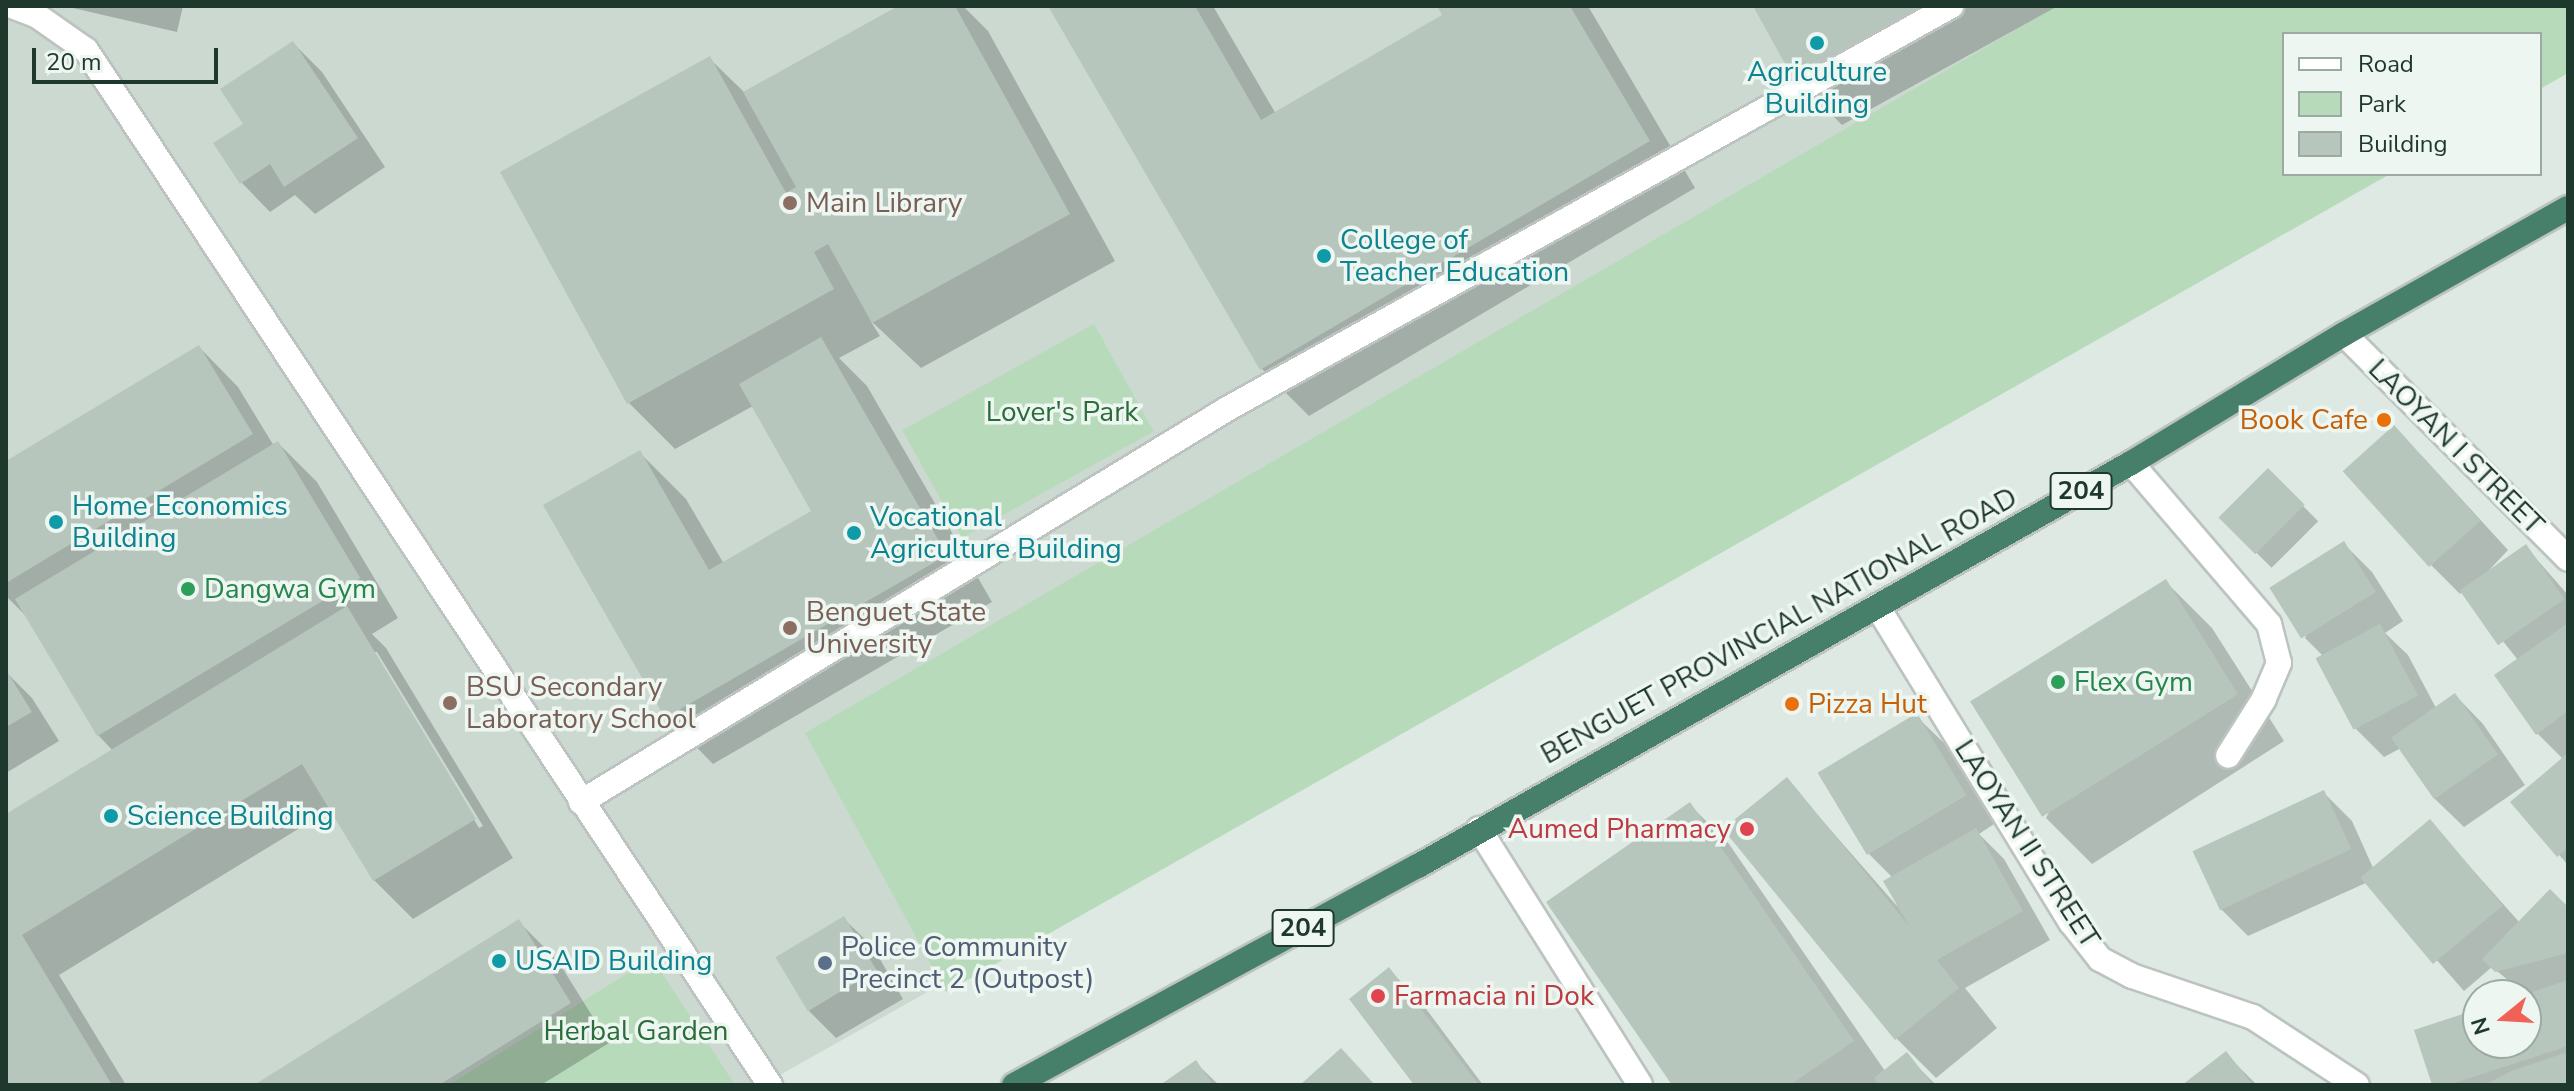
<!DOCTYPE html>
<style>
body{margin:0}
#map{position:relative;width:2574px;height:1091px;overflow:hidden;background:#dde9e2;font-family:"Nunito Sans",sans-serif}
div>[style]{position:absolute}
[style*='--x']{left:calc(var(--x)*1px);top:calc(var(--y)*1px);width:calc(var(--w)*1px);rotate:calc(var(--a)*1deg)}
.built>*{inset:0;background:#ccd9d1}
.green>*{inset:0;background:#b6daba;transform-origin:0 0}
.shadow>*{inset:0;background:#0003;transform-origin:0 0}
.building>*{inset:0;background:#b6c6bd;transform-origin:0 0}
.roads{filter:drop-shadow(2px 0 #bcc3c0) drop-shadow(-2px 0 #bcc3c0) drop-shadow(0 2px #bcc3c0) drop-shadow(0 -2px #bcc3c0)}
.service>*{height:24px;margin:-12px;padding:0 12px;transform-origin:12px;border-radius:12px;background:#fff}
.minor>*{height:24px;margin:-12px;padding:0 12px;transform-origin:12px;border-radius:12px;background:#fff}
.trunk>*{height:24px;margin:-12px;padding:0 12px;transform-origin:12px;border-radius:12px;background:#47806a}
.dots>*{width:22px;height:22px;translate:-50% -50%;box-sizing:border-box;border:4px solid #edf6f0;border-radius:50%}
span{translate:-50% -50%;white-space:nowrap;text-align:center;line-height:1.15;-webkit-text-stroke:7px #edf6f0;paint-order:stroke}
.shield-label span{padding:2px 6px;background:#edf6f0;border:2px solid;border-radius:6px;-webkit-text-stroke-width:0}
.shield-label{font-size:26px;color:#1f382d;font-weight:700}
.culture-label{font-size:28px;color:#0d838f}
.left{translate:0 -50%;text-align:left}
.education-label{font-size:28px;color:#785e54}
.park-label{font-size:28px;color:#2b6d3a}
.food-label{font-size:28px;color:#c56008}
.right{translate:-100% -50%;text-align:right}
.street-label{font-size:28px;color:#1f382d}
.leisure-label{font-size:28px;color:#27864d}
.health-label{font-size:28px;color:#be3a42}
.service-label{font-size:28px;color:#4e5e75}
.frame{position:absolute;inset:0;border:8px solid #1f382d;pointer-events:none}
.legend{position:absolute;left:2282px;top:32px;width:260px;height:144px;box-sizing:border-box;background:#edf6f0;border:2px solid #9baaa2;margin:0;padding:10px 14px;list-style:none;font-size:24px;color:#1f382d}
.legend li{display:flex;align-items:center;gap:16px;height:40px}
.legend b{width:40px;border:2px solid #9baaa2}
.north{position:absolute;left:2462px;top:979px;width:80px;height:80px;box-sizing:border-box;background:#edf6f0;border:2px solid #9baaa2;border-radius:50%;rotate:252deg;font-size:22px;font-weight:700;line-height:32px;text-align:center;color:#1f382d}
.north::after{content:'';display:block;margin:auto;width:28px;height:36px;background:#ef6255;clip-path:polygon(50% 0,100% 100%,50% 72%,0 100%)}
.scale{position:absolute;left:32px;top:48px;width:186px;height:36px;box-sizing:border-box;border:4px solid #1f382d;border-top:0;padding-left:10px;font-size:24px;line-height:28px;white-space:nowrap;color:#1f382d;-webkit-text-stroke:6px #edf6f0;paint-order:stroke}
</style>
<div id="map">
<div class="built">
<i style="clip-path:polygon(6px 6px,2568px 6px,2540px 34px,2284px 34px,2284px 174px,2383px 174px,762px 1085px,6px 1085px)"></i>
</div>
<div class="green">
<i style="clip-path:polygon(2057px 6px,2568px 6px,2568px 73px,2540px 89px,2540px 34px,2284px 34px,2284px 174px,2390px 174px,946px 992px,805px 733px)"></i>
<i style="left:1094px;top:324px;width:123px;height:219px;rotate:61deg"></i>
<i style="clip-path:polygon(652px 958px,735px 1085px,449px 1085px)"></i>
</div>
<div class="shadow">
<i style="clip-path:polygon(64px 6px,183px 6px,177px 32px)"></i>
<i style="clip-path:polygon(902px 6px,963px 6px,988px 31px,1115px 261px,921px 368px,870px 320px,880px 336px,839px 358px,867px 386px,992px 602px,713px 764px,667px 717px,546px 506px,639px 452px,686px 499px,724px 564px,814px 512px,753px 406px,675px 449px,628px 402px,709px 58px,745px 93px)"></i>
<i style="clip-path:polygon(1050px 6px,1213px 6px,1276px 114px,1444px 15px,1439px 6px,1588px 6px,1695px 188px,1309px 416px,1262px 369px)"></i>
<i style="clip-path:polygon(1756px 6px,2058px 6px,1842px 125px,1796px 78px)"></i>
<i style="clip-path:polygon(293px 43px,322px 72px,385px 167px,315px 214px,295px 195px,270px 212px,242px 183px,216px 144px,246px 124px)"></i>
<i style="clip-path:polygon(evenodd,199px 347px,238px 387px,274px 446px,278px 443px,317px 482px,398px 618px,372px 634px,386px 648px,513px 858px,413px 919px,374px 880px,331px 809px,59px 975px,126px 1085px,6px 1085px,6px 816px,113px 751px,99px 736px,27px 617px,6px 596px,6px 464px,199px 347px,372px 652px,377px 652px,483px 826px,479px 828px,372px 652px)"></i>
<i style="clip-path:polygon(2422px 456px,2508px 550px,2478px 582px,2526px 547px,2568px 595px,2568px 865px,2513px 802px,2563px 759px,2537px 733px,2518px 660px,2463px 591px,2460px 594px,2432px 566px,2346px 472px)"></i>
<i style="left:2268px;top:471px;width:71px;height:66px;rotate:45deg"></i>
<i style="clip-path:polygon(2343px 543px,2372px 572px,2403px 621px,2385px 633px,2408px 655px,2436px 708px,2455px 695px,2483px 724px,2525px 785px,2464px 827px,2435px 799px,2401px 748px,2384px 757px,2356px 729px,2324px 657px,2305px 638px)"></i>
<i style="clip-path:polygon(2165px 581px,2212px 628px,2284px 741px,2092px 864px,2046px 818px)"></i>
<i style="clip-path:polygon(6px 672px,32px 698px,59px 741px,6px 773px)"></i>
<i style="clip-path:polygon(1916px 716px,1945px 744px,1994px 824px,1979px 834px,2004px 859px,2050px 940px,1965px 988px,1997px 1028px,1936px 1078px,1897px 1039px,1787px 780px,1897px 906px,1893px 878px,1869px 854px)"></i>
<i style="clip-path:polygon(2323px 792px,2352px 821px,2374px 870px,2430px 822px,2520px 923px,2568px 910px,2568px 1085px,2434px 1085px,2478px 1011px,2478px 1043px,2526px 1043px,2526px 995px,2492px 967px,2464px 991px,2368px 882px,2248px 936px,2219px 907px)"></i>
<i style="clip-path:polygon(1690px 805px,1729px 844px,1885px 1071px,1906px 1055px,1936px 1085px,1674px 1085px)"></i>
<i style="clip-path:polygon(844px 919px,873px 947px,903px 999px,836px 1038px,807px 1009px)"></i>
<i style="clip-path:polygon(519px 922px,558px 961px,609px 1043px,541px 1085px,258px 1085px)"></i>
<i style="clip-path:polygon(1389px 970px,1418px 998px,1483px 1085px,1417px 1085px)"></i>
<i style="clip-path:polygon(2225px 1053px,2257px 1085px,2185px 1085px)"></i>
<i style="clip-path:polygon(1196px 1063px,1219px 1085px,1164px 1085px)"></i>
</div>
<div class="building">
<i style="clip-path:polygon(898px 6px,955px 6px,1070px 214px,872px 323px,828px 244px,814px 252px,834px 289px,627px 404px,500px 172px,710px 56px,786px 193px,796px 187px,743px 92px)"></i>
<i style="clip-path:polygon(1048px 6px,1195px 6px,1261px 120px,1442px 15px,1437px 6px,1570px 6px,1650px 141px,1260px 370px)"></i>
<i style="clip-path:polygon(1753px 6px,1928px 6px,1794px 80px)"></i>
<i style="clip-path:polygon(293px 41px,358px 138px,284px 187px,270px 164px,240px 184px,213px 143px,243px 124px,220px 89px)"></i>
<i style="clip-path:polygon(821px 337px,947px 555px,665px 718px,543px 505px,640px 450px,709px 570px,811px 511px,739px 384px)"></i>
<i style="clip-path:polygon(199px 345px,253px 434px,6px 583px,6px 461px)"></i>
<i style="left:2394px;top:425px;width:129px;height:69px;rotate:48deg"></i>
<i style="left:278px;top:441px;width:160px;height:307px;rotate:59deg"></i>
<i style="left:2268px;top:468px;width:52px;height:70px;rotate:45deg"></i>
<i style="left:2344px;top:541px;width:60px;height:88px;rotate:58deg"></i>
<i style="left:2526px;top:544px;width:67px;height:81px;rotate:55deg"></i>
<i style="left:2166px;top:579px;width:136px;height:231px;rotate:58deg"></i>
<i style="clip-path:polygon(347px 606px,476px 819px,373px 881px,302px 764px,22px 935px,112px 1085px,6px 1085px,6px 814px)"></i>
<i style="clip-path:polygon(2568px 623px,2568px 711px,2536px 735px,2494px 675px)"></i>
<i style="left:2380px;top:624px;width:81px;height:73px;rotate:62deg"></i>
<i style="clip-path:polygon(6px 670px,32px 712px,6px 727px)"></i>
<i style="left:2455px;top:693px;width:75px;height:78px;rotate:55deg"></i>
<i style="left:1917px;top:713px;width:96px;height:116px;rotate:59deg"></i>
<i style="clip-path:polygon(2568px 753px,2568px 848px,2557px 857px,2510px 802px)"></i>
<i style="clip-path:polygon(1787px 777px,1909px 926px,1883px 881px,1976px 828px,2023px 911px,1937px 960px,1959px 988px,1895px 1040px,1723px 829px)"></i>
<i style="left:2324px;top:790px;width:65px;height:145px;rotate:65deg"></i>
<i style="clip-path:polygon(1690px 802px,1854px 1041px,1790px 1085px,1672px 1085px,1546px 902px)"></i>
<i style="left:2430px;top:819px;width:113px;height:91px;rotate:50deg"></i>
<i style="clip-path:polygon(2550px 889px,2568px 907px,2568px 953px,2495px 972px,2482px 959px)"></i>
<i style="left:844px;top:916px;width:63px;height:80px;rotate:59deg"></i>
<i style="clip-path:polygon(519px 919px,571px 1003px,439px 1085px,254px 1085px)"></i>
<i style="clip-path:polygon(1389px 967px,1479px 1085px,1414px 1085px,1349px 999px)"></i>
<i style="clip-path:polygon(2568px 980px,2568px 1046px,2448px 1085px,2432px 1085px,2414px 1030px,2478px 1009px,2478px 1043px,2526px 1043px,2526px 994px)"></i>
<i style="clip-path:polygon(1341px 1048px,1375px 1085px,1300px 1085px)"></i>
<i style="clip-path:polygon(2226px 1051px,2253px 1085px,2182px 1085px)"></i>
<i style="clip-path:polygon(1907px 1052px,1933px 1085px,1879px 1085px,1874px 1078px)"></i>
<i style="clip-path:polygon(2568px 1052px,2568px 1085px,2485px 1085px,2511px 1071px)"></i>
<i style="clip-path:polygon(1196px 1060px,1213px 1085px,1160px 1085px)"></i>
</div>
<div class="roads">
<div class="service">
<i style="--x:2131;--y:463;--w:212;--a:49.4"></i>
<i style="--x:2269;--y:624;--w:40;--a:75.6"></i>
<i style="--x:2279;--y:663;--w:39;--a:113"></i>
<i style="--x:2264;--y:699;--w:67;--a:122.3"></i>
<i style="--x:581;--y:802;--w:756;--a:-31.31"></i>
<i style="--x:1227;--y:409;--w:829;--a:-29.1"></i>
<i style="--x:1479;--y:829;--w:302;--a:57.8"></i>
</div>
<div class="minor">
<i style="--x:12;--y:6;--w:26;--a:21"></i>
<i style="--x:36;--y:15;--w:61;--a:35"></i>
<i style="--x:86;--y:50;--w:1241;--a:56.54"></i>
<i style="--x:2344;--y:334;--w:317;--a:45.1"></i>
<i style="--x:1877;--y:606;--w:371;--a:58.5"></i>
<i style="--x:2071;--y:922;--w:47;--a:51.9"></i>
<i style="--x:2100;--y:959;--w:36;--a:28"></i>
<i style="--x:2132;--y:976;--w:128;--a:18.7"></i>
<i style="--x:2253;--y:1017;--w:124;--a:33.2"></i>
</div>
<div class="trunk">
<i style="--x:1014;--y:1085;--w:460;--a:-28.5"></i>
<i style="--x:1418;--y:866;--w:819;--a:-29.48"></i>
<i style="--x:2131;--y:463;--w:249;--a:-31.2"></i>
<i style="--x:2344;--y:334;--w:257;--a:-29.4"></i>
</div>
</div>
<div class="dots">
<i style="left:1817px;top:43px;background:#0f9aa8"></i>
<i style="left:790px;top:203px;background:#8d6e63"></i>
<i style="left:1324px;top:256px;background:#0f9aa8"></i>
<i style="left:2384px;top:420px;background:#e8710a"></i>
<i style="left:56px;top:522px;background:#0f9aa8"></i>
<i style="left:854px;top:533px;background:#0f9aa8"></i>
<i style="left:188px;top:589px;background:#2e9e5b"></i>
<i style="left:790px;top:628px;background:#8d6e63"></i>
<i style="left:2058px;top:682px;background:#2e9e5b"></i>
<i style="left:450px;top:703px;background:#8d6e63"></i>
<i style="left:1792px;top:704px;background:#e8710a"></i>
<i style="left:111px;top:816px;background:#0f9aa8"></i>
<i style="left:1747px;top:829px;background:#e0444e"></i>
<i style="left:499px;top:961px;background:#0f9aa8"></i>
<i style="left:825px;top:963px;background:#5c6f8a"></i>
<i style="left:1378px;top:996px;background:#e0444e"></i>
</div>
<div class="shield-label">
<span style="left:2081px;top:491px">204</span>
<span style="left:1303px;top:928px">204</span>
</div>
<div class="culture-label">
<span style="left:1817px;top:88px">Agriculture<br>Building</span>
<span class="left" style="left:1340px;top:256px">College of<br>Teacher Education</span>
<span class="left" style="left:72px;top:522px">Home Economics<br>Building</span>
<span class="left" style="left:870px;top:533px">Vocational<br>Agriculture Building</span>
<span class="left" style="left:127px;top:816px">Science Building</span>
<span class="left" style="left:515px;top:961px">USAID Building</span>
</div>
<div class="education-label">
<span class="left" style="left:806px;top:203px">Main Library</span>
<span class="left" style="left:806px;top:628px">Benguet State<br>University</span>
<span class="left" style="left:466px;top:703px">BSU Secondary<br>Laboratory School</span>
</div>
<div class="park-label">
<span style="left:1062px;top:412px">Lover's Park</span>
<span style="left:636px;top:1031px">Herbal Garden</span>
</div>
<div class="food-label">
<span class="right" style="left:2368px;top:420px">Book Cafe</span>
<span class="left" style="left:1808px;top:704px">Pizza Hut</span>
</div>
<div class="street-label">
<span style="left:2456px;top:447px;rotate:45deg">LAOYAN I STREET</span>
<span style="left:1779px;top:626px;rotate:-29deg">BENGUET PROVINCIAL NATIONAL ROAD</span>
<span style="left:2027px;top:844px;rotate:57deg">LAOYAN II STREET</span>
</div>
<div class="leisure-label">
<span class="left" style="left:204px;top:589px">Dangwa Gym</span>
<span class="left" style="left:2074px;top:682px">Flex Gym</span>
</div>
<div class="health-label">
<span class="right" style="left:1731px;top:829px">Aumed Pharmacy</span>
<span class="left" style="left:1394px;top:996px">Farmacia ni Dok</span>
</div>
<div class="service-label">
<span class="left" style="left:841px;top:963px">Police Community<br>Precinct 2 (Outpost)</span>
</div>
<div class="frame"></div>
<ul class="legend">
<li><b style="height:10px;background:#fff"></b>Road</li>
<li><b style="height:22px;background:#b6daba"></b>Park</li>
<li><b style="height:22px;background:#b6c6bd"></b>Building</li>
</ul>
<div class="north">N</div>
<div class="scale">20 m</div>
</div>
